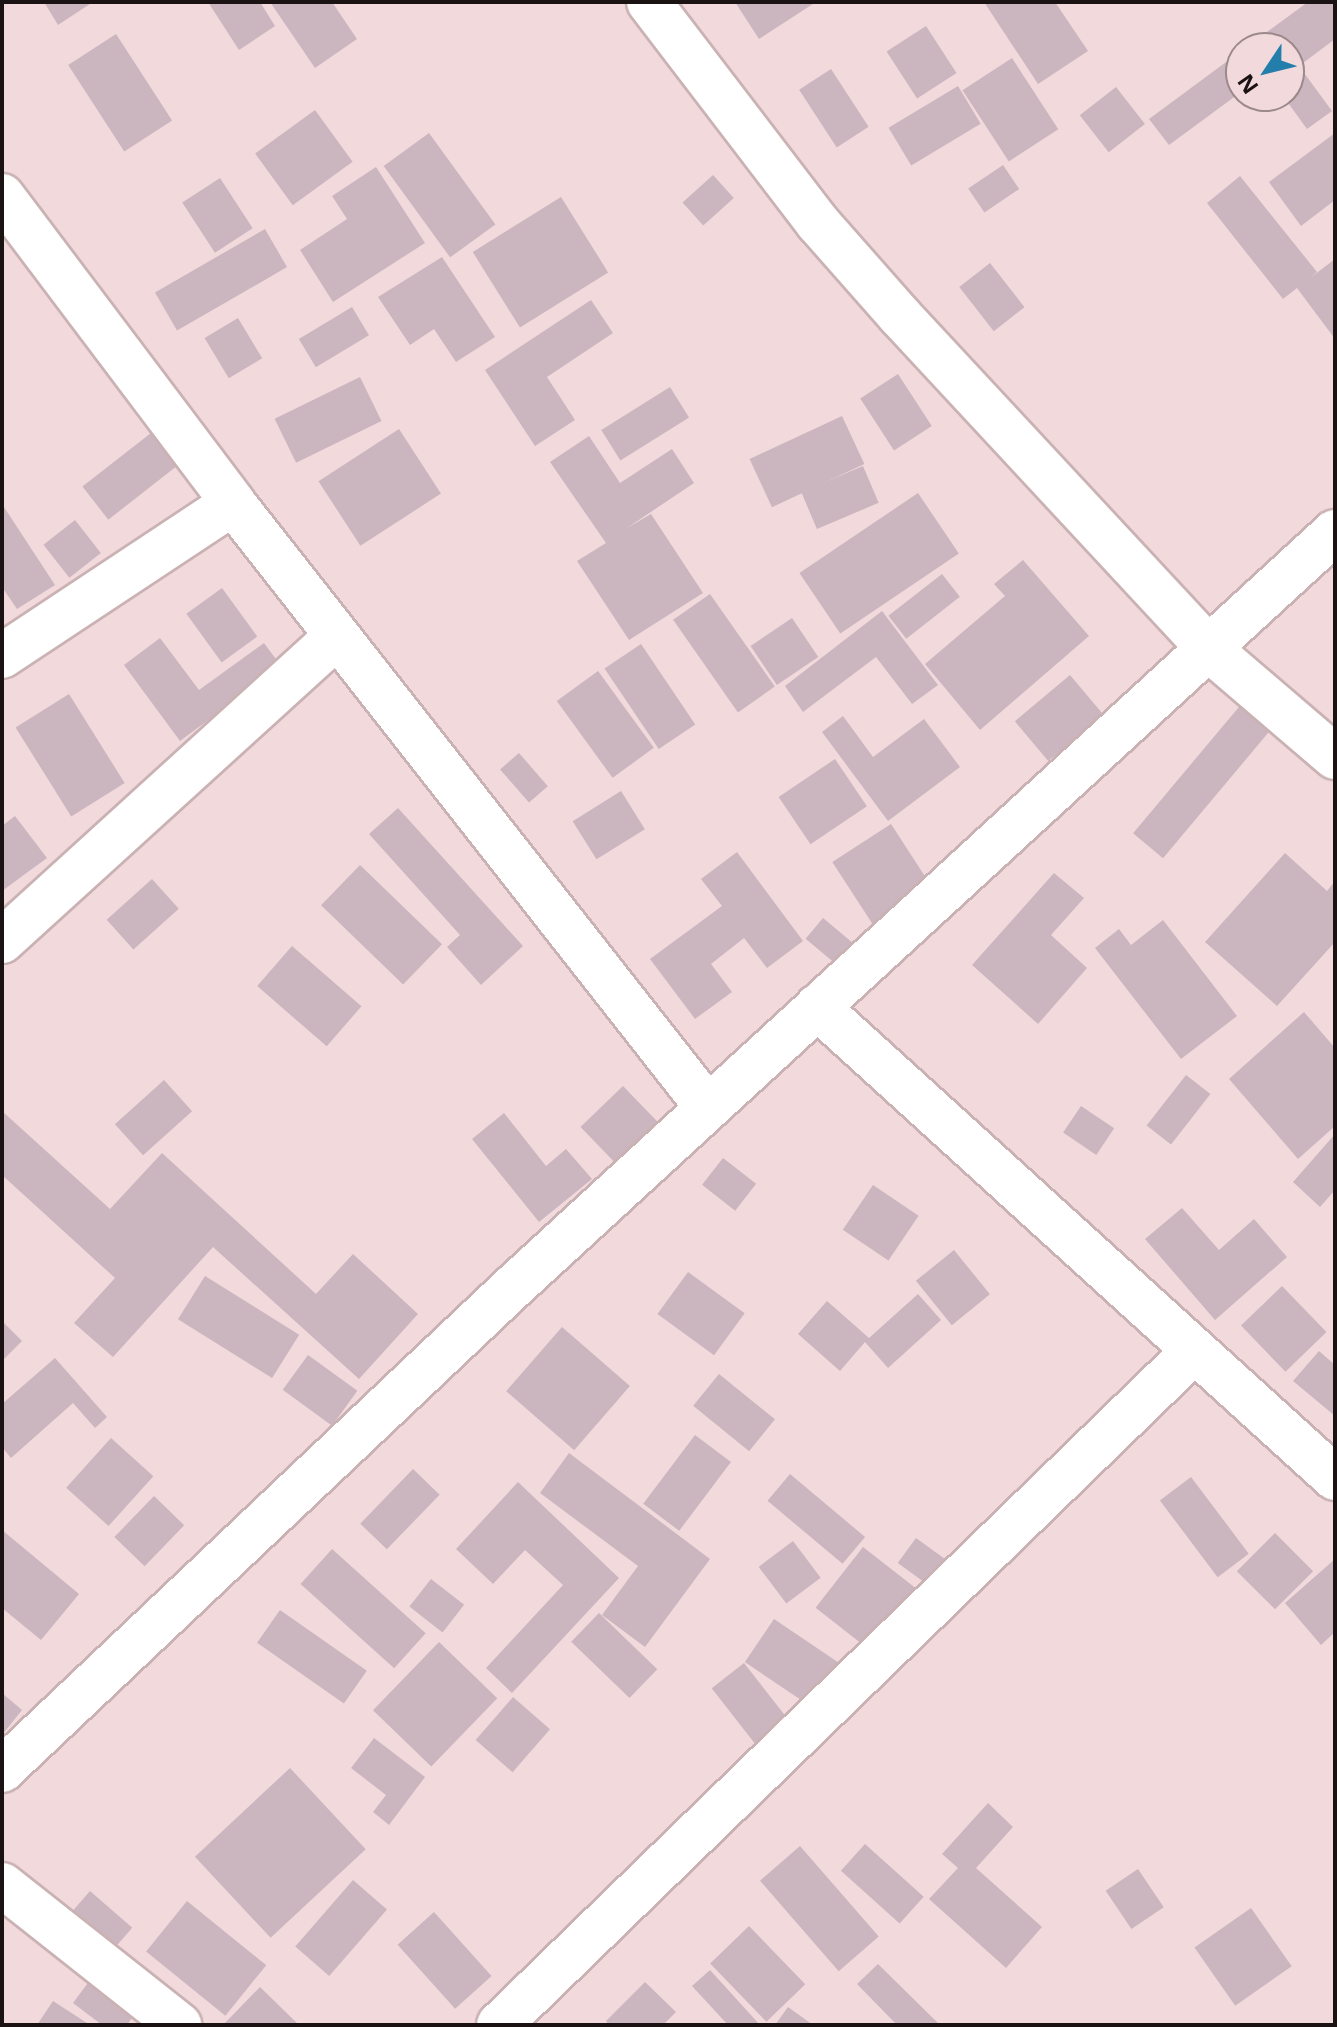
<!DOCTYPE html>
<style>
body{margin:0}
#map{position:relative;width:1337px;height:2027px;overflow:hidden;background:#f2d9db;font-family:"Open Sans",sans-serif}
div>[style]{position:absolute}
[style*='--x']{left:calc(var(--x)*1px);top:calc(var(--y)*1px);width:calc(var(--w)*1px);rotate:calc(var(--a)*1deg)}
.building>*{inset:0;background:#cbb6c0;transform-origin:0 0}
.roads{filter:drop-shadow(2px 0 #cab2b4) drop-shadow(-2px 0 #cab2b4) drop-shadow(0 2px #cab2b4) drop-shadow(0 -2px #cab2b4)}
.minor>*{height:44px;margin:-22px;padding:0 22px;transform-origin:22px;border-radius:22px;background:#fff}
span{translate:-50% -50%;white-space:nowrap;text-align:center;line-height:1.15;-webkit-text-stroke:7px #f2d9db;paint-order:stroke}
.frame{position:absolute;inset:0;border:4px solid #1b1213;pointer-events:none}
.north{position:absolute;left:1225px;top:32px;width:80px;height:80px;box-sizing:border-box;background:#f2d9db;border:2px solid #9c898b;border-radius:50%;rotate:235deg;font-size:22px;font-weight:700;line-height:32px;text-align:center;color:#1b1213}
.north::after{content:'';display:block;margin:auto;width:28px;height:36px;background:#237eab;clip-path:polygon(50% 0,100% 100%,50% 72%,0 100%)}
</style>
<div id="map">
<div class="building">
<i style="clip-path:polygon(44px 2px,93px 2px,58px 25px)"></i>
<i style="clip-path:polygon(208px 2px,260px 2px,275px 26px,239px 50px)"></i>
<i style="clip-path:polygon(270px 2px,332px 2px,357px 39px,315px 68px)"></i>
<i style="clip-path:polygon(735px 2px,816px 2px,759px 39px)"></i>
<i style="clip-path:polygon(984px 2px,1055px 2px,1088px 51px,1038px 84px)"></i>
<i style="clip-path:polygon(1308px 2px,1335px 2px,1335px 39px,1299px 66px,1332px 111px,1307px 129px,1283px 96px,1289px 96px,1289px 48px,1245px 48px)"></i>
<i style="left:926px;top:26px;width:56px;height:47px;rotate:57deg"></i>
<i style="left:116px;top:34px;width:103px;height:57px;rotate:57deg"></i>
<i style="clip-path:polygon(1241px 51px,1241px 92px,1169px 145px,1149px 119px)"></i>
<i style="left:1012px;top:58px;width:85px;height:59px;rotate:57deg"></i>
<i style="left:831px;top:69px;width:69px;height:38px;rotate:57deg"></i>
<i style="left:958px;top:86px;width:44px;height:81px;rotate:59deg"></i>
<i style="left:1116px;top:87px;width:47px;height:46px;rotate:52deg"></i>
<i style="left:315px;top:110px;width:64px;height:74px;rotate:54deg"></i>
<i style="left:429px;top:133px;width:113px;height:56px;rotate:54deg"></i>
<i style="clip-path:polygon(1335px 133px,1335px 200px,1301px 226px,1269px 182px)"></i>
<i style="left:1003px;top:165px;width:29px;height:42px;rotate:56deg"></i>
<i style="clip-path:polygon(376px 167px,425px 243px,333px 302px,300px 250px,347px 219px,332px 196px)"></i>
<i style="left:713px;top:175px;width:31px;height:41px;rotate:48deg"></i>
<i style="clip-path:polygon(1240px 176px,1317px 272px,1310px 278px,1335px 259px,1335px 339px,1297px 288px,1283px 299px,1207px 203px)"></i>
<i style="left:220px;top:178px;width:60px;height:45px;rotate:57deg"></i>
<i style="left:561px;top:197px;width:89px;height:104px;rotate:58deg"></i>
<i style="left:265px;top:229px;width:44px;height:127px;rotate:60deg"></i>
<i style="clip-path:polygon(442px 257px,495px 337px,456px 362px,434px 329px,410px 345px,378px 297px)"></i>
<i style="left:990px;top:263px;width:56px;height:39px;rotate:52deg"></i>
<i style="clip-path:polygon(591px 300px,613px 333px,547px 377px,575px 420px,535px 446px,485px 370px)"></i>
<i style="left:352px;top:307px;width:33px;height:62px;rotate:59deg"></i>
<i style="left:238px;top:318px;width:47px;height:39px;rotate:59deg"></i>
<i style="left:898px;top:374px;width:62px;height:45px;rotate:57deg"></i>
<i style="left:360px;top:377px;width:49px;height:95px;rotate:64deg"></i>
<i style="left:670px;top:387px;width:36px;height:81px;rotate:58deg"></i>
<i style="left:842px;top:416px;width:53px;height:102px;rotate:65deg"></i>
<i style="left:399px;top:429px;width:77px;height:96px;rotate:57deg"></i>
<i style="left:151px;top:433px;width:42px;height:87px;rotate:52deg"></i>
<i style="clip-path:polygon(589px 436px,620px 483px,672px 449px,694px 483px,627px 528px,651px 514px,703px 593px,629px 640px,577px 561px,606px 543px,550px 462px)"></i>
<i style="left:863px;top:466px;width:40px;height:67px;rotate:67deg"></i>
<i style="left:918px;top:493px;width:73px;height:143px;rotate:56deg"></i>
<i style="clip-path:polygon(2px 504px,55px 585px,17px 609px,2px 587px)"></i>
<i style="left:75px;top:520px;width:42px;height:40px;rotate:52deg"></i>
<i style="clip-path:polygon(1023px 560px,1089px 636px,980px 730px,925px 664px,1005px 596px,994px 584px)"></i>
<i style="left:942px;top:574px;width:29px;height:68px;rotate:52deg"></i>
<i style="left:222px;top:588px;width:60px;height:44px;rotate:54deg"></i>
<i style="left:710px;top:594px;width:113px;height:45px;rotate:55deg"></i>
<i style="clip-path:polygon(882px 611px,938px 685px,912px 704px,876px 657px,803px 712px,785px 686px)"></i>
<i style="left:792px;top:618px;width:47px;height:50px;rotate:56deg"></i>
<i style="clip-path:polygon(160px 638px,199px 690px,264px 643px,281px 666px,180px 741px,124px 665px)"></i>
<i style="left:641px;top:644px;width:97px;height:44px;rotate:56deg"></i>
<i style="left:1270px;top:670px;width:39px;height:213px;rotate:40deg"></i>
<i style="left:598px;top:671px;width:95px;height:51px;rotate:54deg"></i>
<i style="left:1070px;top:675px;width:52px;height:72px;rotate:50deg"></i>
<i style="left:69px;top:694px;width:105px;height:63px;rotate:58deg"></i>
<i style="clip-path:polygon(843px 716px,873px 757px,924px 719px,960px 767px,888px 821px,822px 732px)"></i>
<i style="left:519px;top:753px;width:44px;height:25px;rotate:49deg"></i>
<i style="left:835px;top:759px;width:57px;height:68px;rotate:56deg"></i>
<i style="left:621px;top:791px;width:45px;height:57px;rotate:58deg"></i>
<i style="clip-path:polygon(398px 808px,523px 946px,481px 985px,447px 947px,460px 935px,369px 834px)"></i>
<i style="clip-path:polygon(15px 816px,47px 858px,2px 891px,2px 826px)"></i>
<i style="left:891px;top:824px;width:76px;height:70px;rotate:57deg"></i>
<i style="clip-path:polygon(737px 852px,803px 941px,767px 968px,744px 938px,711px 964px,732px 992px,695px 1019px,650px 959px,722px 906px,701px 879px)"></i>
<i style="clip-path:polygon(1285px 853px,1327px 891px,1335px 881px,1335px 942px,1277px 1006px,1205px 942px)"></i>
<i style="left:360px;top:865px;width:114px;height:56px;rotate:44deg"></i>
<i style="clip-path:polygon(1054px 873px,1084px 898px,1051px 935px,1087px 968px,1038px 1024px,972px 965px)"></i>
<i style="left:152px;top:879px;width:40px;height:61px;rotate:48deg"></i>
<i style="left:823px;top:918px;width:39px;height:27px;rotate:40deg"></i>
<i style="clip-path:polygon(1163px 920px,1237px 1016px,1181px 1059px,1095px 948px,1119px 929px,1131px 945px)"></i>
<i style="left:292px;top:946px;width:92px;height:53px;rotate:41deg"></i>
<i style="clip-path:polygon(1304px 1012px,1335px 1048px,1335px 1126px,1298px 1159px,1229px 1079px)"></i>
<i style="left:1186px;top:1075px;width:31px;height:64px;rotate:38deg"></i>
<i style="left:164px;top:1080px;width:42px;height:66px;rotate:48deg"></i>
<i style="left:623px;top:1086px;width:50px;height:59px;rotate:46deg"></i>
<i style="left:1081px;top:1106px;width:40px;height:32px;rotate:34deg"></i>
<i style="clip-path:polygon(2px 1111px,110px 1209px,162px 1153px,316px 1294px,353px 1254px,418px 1314px,359px 1379px,213px 1247px,113px 1357px,74px 1323px,115px 1278px,2px 1175px)"></i>
<i style="clip-path:polygon(504px 1113px,546px 1166px,566px 1149px,592px 1179px,539px 1222px,472px 1139px)"></i>
<i style="clip-path:polygon(1335px 1134px,1335px 1190px,1320px 1207px,1293px 1182px)"></i>
<i style="left:723px;top:1158px;width:42px;height:34px;rotate:38deg"></i>
<i style="left:873px;top:1185px;width:55px;height:54px;rotate:34deg"></i>
<i style="clip-path:polygon(1182px 1208px,1219px 1250px,1254px 1219px,1287px 1257px,1215px 1320px,1145px 1239px)"></i>
<i style="left:954px;top:1250px;width:57px;height:49px;rotate:51deg"></i>
<i style="left:688px;top:1272px;width:70px;height:52px;rotate:36deg"></i>
<i style="left:205px;top:1276px;width:111px;height:51px;rotate:32deg"></i>
<i style="left:1282px;top:1286px;width:64px;height:57px;rotate:46deg"></i>
<i style="clip-path:polygon(918px 1294px,941px 1320px,888px 1368px,865px 1342px,840px 1371px,798px 1334px,827px 1301px,869px 1338px)"></i>
<i style="clip-path:polygon(2px 1321px,22px 1341px,4px 1359px,2px 1356px)"></i>
<i style="left:562px;top:1327px;width:90px;height:85px;rotate:41deg"></i>
<i style="clip-path:polygon(1319px 1351px,1335px 1365px,1335px 1416px,1293px 1381px)"></i>
<i style="left:308px;top:1355px;width:61px;height:43px;rotate:36deg"></i>
<i style="clip-path:polygon(55px 1358px,107px 1417px,95px 1428px,73px 1403px,11px 1458px,2px 1447px,2px 1404px)"></i>
<i style="left:719px;top:1374px;width:72px;height:41px;rotate:39deg"></i>
<i style="left:695px;top:1435px;width:45px;height:86px;rotate:37deg"></i>
<i style="left:111px;top:1438px;width:57px;height:67px;rotate:42deg"></i>
<i style="clip-path:polygon(569px 1453px,710px 1559px,645px 1647px,602px 1615px,638px 1566px,540px 1493px)"></i>
<i style="left:413px;top:1469px;width:37px;height:76px;rotate:44deg"></i>
<i style="left:790px;top:1474px;width:98px;height:35px;rotate:40deg"></i>
<i style="left:1191px;top:1477px;width:96px;height:39px;rotate:53deg"></i>
<i style="clip-path:polygon(518px 1482px,619px 1578px,512px 1693px,486px 1668px,563px 1585px,525px 1550px,493px 1584px,456px 1549px)"></i>
<i style="left:154px;top:1496px;width:42px;height:57px;rotate:44deg"></i>
<i style="clip-path:polygon(2px 1530px,79px 1594px,41px 1640px,2px 1608px)"></i>
<i style="left:1275px;top:1533px;width:54px;height:54px;rotate:45deg"></i>
<i style="left:916px;top:1538px;width:46px;height:31px;rotate:36deg"></i>
<i style="left:793px;top:1541px;width:46px;height:43px;rotate:53deg"></i>
<i style="left:863px;top:1547px;width:82px;height:77px;rotate:38deg"></i>
<i style="left:332px;top:1549px;width:126px;height:47px;rotate:42deg"></i>
<i style="clip-path:polygon(1335px 1559px,1335px 1632px,1321px 1645px,1285px 1603px)"></i>
<i style="left:431px;top:1579px;width:42px;height:35px;rotate:38deg"></i>
<i style="left:280px;top:1610px;width:106px;height:40px;rotate:35deg"></i>
<i style="left:599px;top:1613px;width:81px;height:40px;rotate:44deg"></i>
<i style="left:774px;top:1619px;width:92px;height:52px;rotate:34deg"></i>
<i style="left:439px;top:1642px;width:81px;height:95px;rotate:44deg"></i>
<i style="left:744px;top:1663px;width:93px;height:41px;rotate:52deg"></i>
<i style="clip-path:polygon(2px 1693px,22px 1710px,2px 1735px)"></i>
<i style="left:513px;top:1697px;width:49px;height:57px;rotate:41deg"></i>
<i style="clip-path:polygon(374px 1738px,425px 1777px,389px 1825px,373px 1812px,386px 1795px,351px 1768px)"></i>
<i style="left:290px;top:1768px;width:111px;height:130px;rotate:47deg"></i>
<i style="clip-path:polygon(988px 1803px,1013px 1827px,976px 1868px,1042px 1927px,1006px 1968px,929px 1899px,958px 1868px,942px 1854px)"></i>
<i style="left:865px;top:1844px;width:79px;height:36px;rotate:42deg"></i>
<i style="left:800px;top:1846px;width:120px;height:53px;rotate:49deg"></i>
<i style="left:1138px;top:1869px;width:46px;height:39px;rotate:56deg"></i>
<i style="left:353px;top:1880px;width:45px;height:88px;rotate:41deg"></i>
<i style="left:90px;top:1891px;width:56px;height:38px;rotate:41deg"></i>
<i style="left:187px;top:1901px;width:102px;height:65px;rotate:39deg"></i>
<i style="left:1251px;top:1908px;width:71px;height:69px;rotate:55deg"></i>
<i style="left:434px;top:1912px;width:86px;height:49px;rotate:48deg"></i>
<i style="left:749px;top:1926px;width:81px;height:54px;rotate:46deg"></i>
<i style="clip-path:polygon(878px 1964px,940px 2025px,897px 2025px,857px 1984px)"></i>
<i style="clip-path:polygon(99px 1968px,144px 2001px,127px 2025px,102px 2025px,73px 2003px)"></i>
<i style="clip-path:polygon(710px 1970px,760px 2025px,728px 2025px,692px 1986px)"></i>
<i style="clip-path:polygon(645px 1982px,676px 2012px,663px 2025px,609px 2025px,606px 2021px)"></i>
<i style="clip-path:polygon(260px 1987px,299px 2025px,223px 2025px)"></i>
<i style="clip-path:polygon(53px 2001px,90px 2025px,37px 2025px)"></i>
<i style="clip-path:polygon(788px 2007px,813px 2025px,775px 2025px)"></i>
</div>
<div class="roads">
<div class="minor">
<i style="--x:649;--y:2;--w:278;--a:52.6"></i>
<i style="--x:818;--y:223;--w:124;--a:48.6"></i>
<i style="--x:900;--y:316;--w:454;--a:47.1"></i>
<i style="--x:1209;--y:649;--w:166;--a:40.6"></i>
<i style="--x:2;--y:196;--w:384;--a:53"></i>
<i style="--x:233;--y:503;--w:769;--a:51.86"></i>
<i style="--x:2;--y:656;--w:277;--a:-33.5"></i>
<i style="--x:2;--y:941;--w:453;--a:-42.3"></i>
<i style="--x:817;--y:1007;--w:700;--a:42.28"></i>
<i style="--x:2;--y:1770;--w:703;--a:-43.39"></i>
<i style="--x:513;--y:1287;--w:1116;--a:-42.57"></i>
<i style="--x:2;--y:1885;--w:226;--a:38.3"></i>
<i style="--x:499;--y:2025;--w:968;--a:-44.12"></i>
</div>
</div>
<div class="frame"></div>
<div class="north">N</div>
</div>
